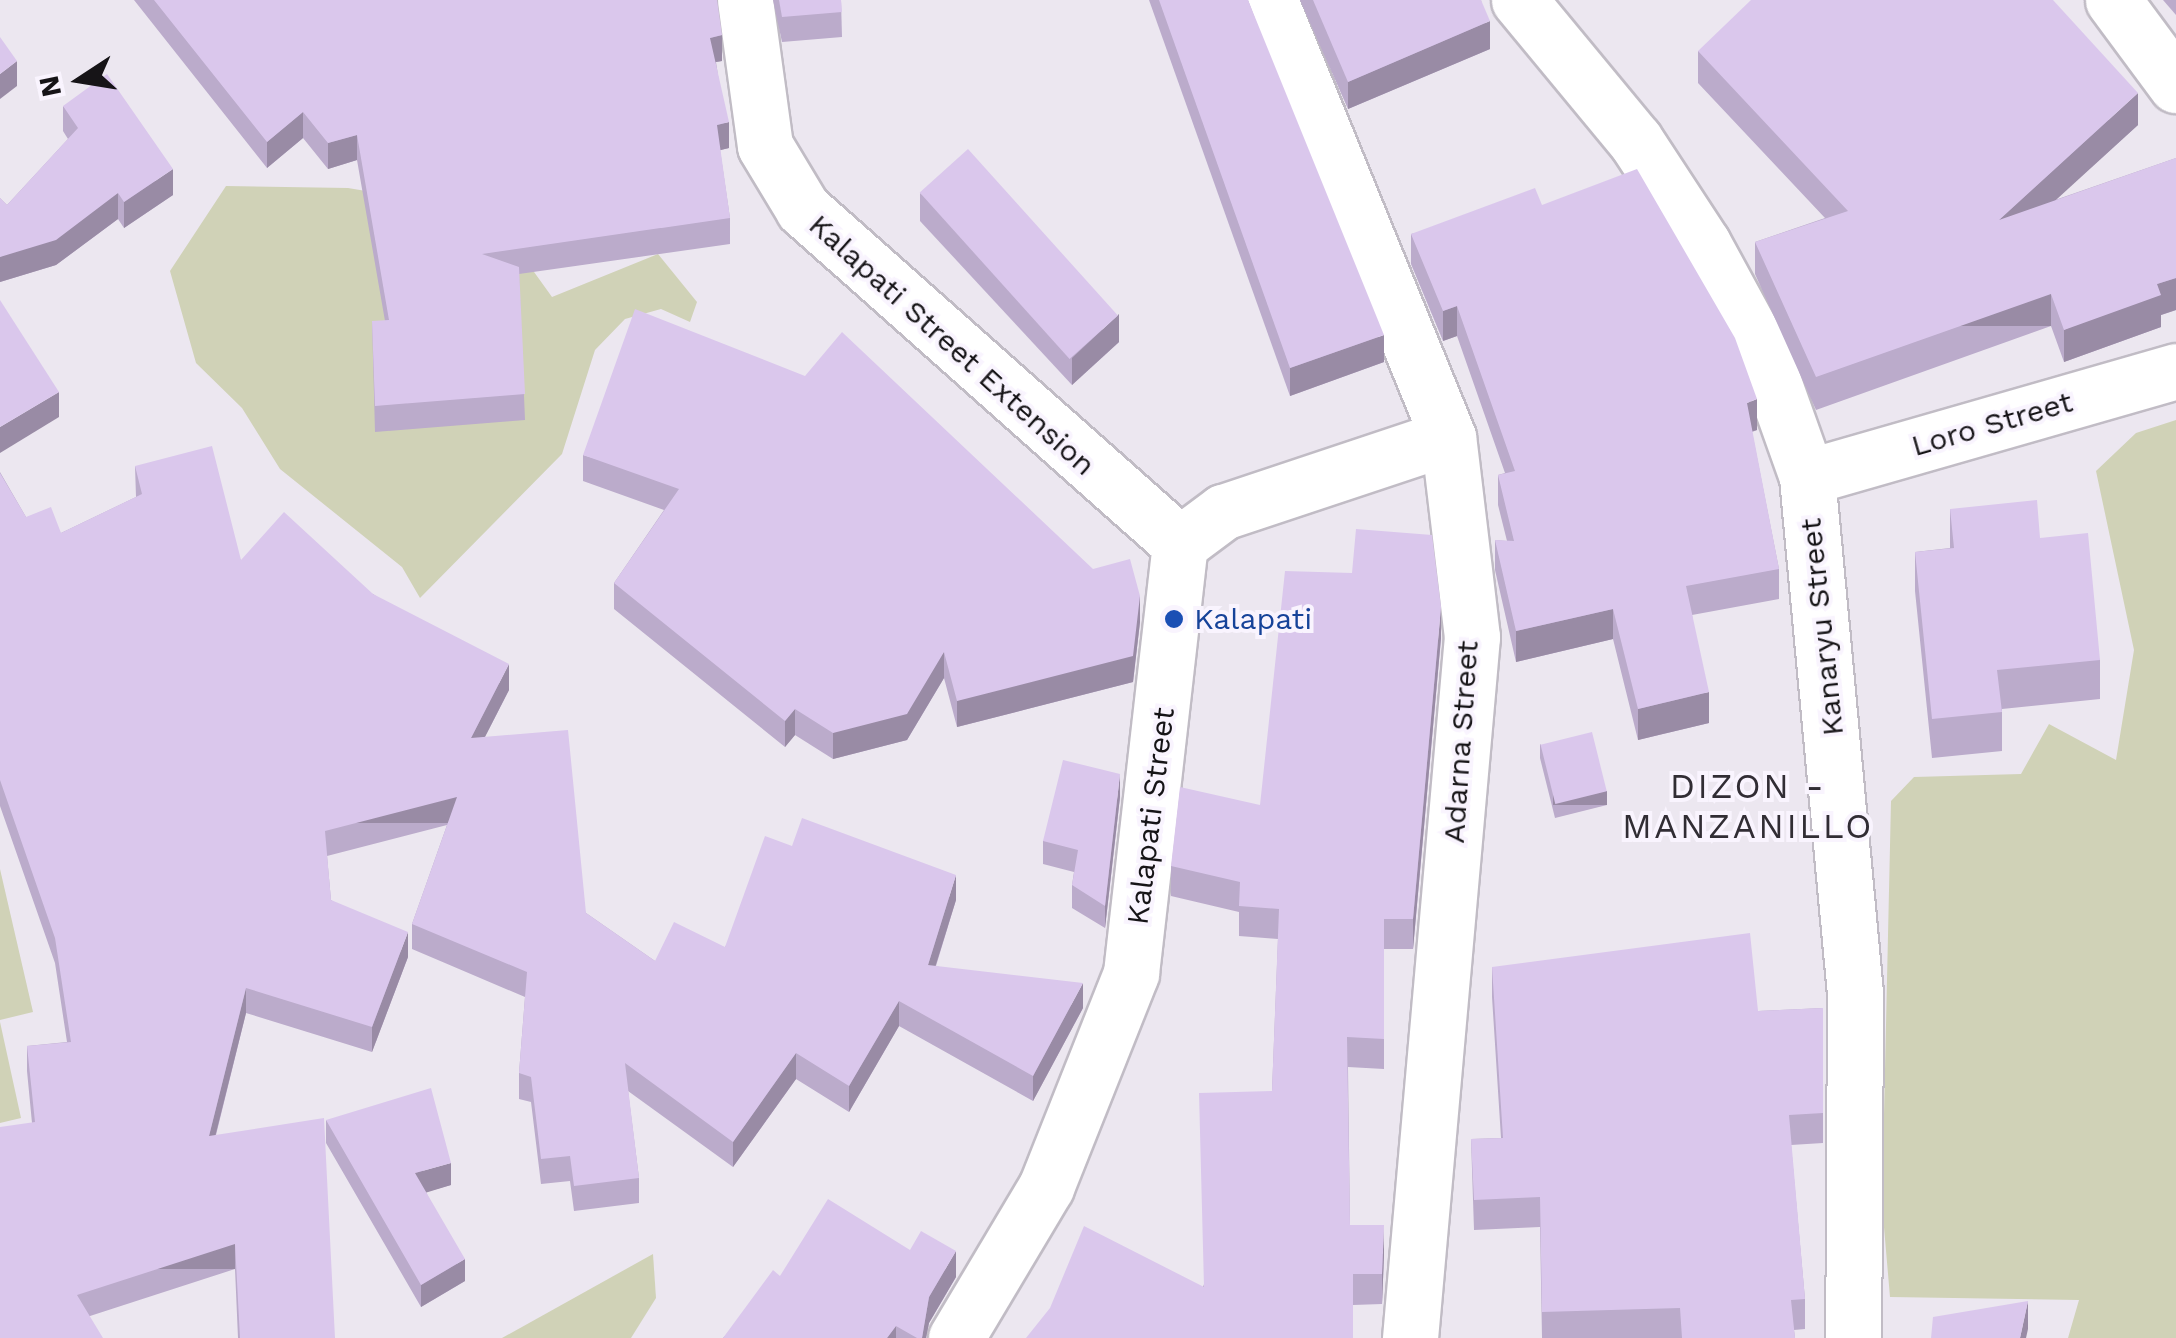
<!DOCTYPE html>
<style>
body{margin:0}
#map{position:relative;width:2176px;height:1338px;overflow:hidden;background:#ece7f0;font-family:"Work Sans",sans-serif}
div>[style]{position:absolute}
[style*='--x']{left:calc(var(--x)*1px);top:calc(var(--y)*1px);width:calc(var(--w)*1px);rotate:calc(var(--a)*1deg)}
.green>*{inset:0;background:#d0d2b7}
.roads{filter:drop-shadow(2px 0 #c1bcc5) drop-shadow(-2px 0 #c1bcc5) drop-shadow(0 2px #c1bcc5) drop-shadow(0 -2px #c1bcc5)}
.street>*{height:55px;margin:-27.5px;padding:0 27.5px;transform-origin:27.5px;border-radius:27.5px;background:#fff}
.secondary>*{height:55px;margin:-27.5px;padding:0 27.5px;transform-origin:27.5px;border-radius:27.5px;background:#fff}
.wall>*{inset:0;background:#bbabcb}
.shaded-wall>*{inset:0;background:#998ba5;transform-origin:0 0}
.building>*{inset:0;background:#dac7ec;transform-origin:0 0}
.dots>*{width:28px;height:28px;translate:-50% -50%;box-sizing:border-box;border:5px solid #f9f4fe;border-radius:50%}
span{translate:-50% -50%;white-space:nowrap;text-align:center;line-height:1.15;-webkit-text-stroke:8px #f9f4fe;paint-order:stroke}
.street-label{font-size:30px;color:#161417}
.transit-label{font-size:30px;color:#164399}
.left{translate:0 -50%;text-align:left}
.quarter-label{font-size:35px;color:#312d34;letter-spacing:2.5px}
.north{position:absolute;left:30px;top:30px;width:100px;height:100px;-webkit-text-stroke:8px #f9f4fe;paint-order:stroke;rotate:258deg;font-size:28px;font-weight:700;line-height:40px;text-align:center;color:#161417}
.north::after{content:'';display:block;margin:auto;width:35px;height:45px;background:#161417;clip-path:polygon(50% 0,100% 100%,50% 72%,0 100%)}
</style>
<div id="map">
<div class="green">
<i style="clip-path:polygon(226px 186px,348px 188px,491px 212px,552px 297px,658px 254px,697px 302px,690px 322px,661px 309px,625px 319px,595px 350px,562px 454px,420px 598px,402px 567px,280px 469px,242px 408px,196px 363px,170px 271px)"></i>
<i style="clip-path:polygon(2176px 420px,2176px 1338px,2068px 1338px,2079px 1300px,1890px 1297px,1882px 1204px,1891px 801px,1914px 777px,2021px 774px,2049px 724px,2116px 760px,2134px 650px,2096px 471px,2136px 433px)"></i>
<i style="clip-path:polygon(0 869px,33px 1012px,0 1020px)"></i>
<i style="clip-path:polygon(0 1022px,21px 1118px,0 1123px)"></i>
<i style="clip-path:polygon(653px 1254px,656px 1298px,631px 1338px,502px 1338px)"></i>
</div>
<div class="roads">
<div class="street">
<i style="--x:745;--y:0;--w:147;--a:82.2"></i>
<i style="--x:765;--y:146;--w:74;--a:58.9"></i>
<i style="--x:803;--y:209;--w:504;--a:41.62"></i>
<i style="--x:1519;--y:0;--w:182;--a:50.4"></i>
<i style="--x:1635;--y:140;--w:124;--a:56.8"></i>
<i style="--x:1703;--y:244;--w:128;--a:61.4"></i>
<i style="--x:1764;--y:356;--w:128;--a:70.4"></i>
<i style="--x:1807;--y:477;--w:518;--a:84.69"></i>
<i style="--x:1855;--y:993;--w:345;--a:90.3"></i>
<i style="--x:2113;--y:0;--w:106;--a:53.5"></i>
<i style="--x:1807;--y:477;--w:384;--a:-16"></i>
<i style="--x:1410;--y:1338;--w:704;--a:-84.95"></i>
<i style="--x:1472;--y:637;--w:201;--a:-96.8"></i>
</div>
<div class="secondary">
<i style="--x:956;--y:1338;--w:176;--a:-59.2"></i>
<i style="--x:1046;--y:1187;--w:230;--a:-68.3"></i>
<i style="--x:1131;--y:973;--w:432;--a:-83.5"></i>
<i style="--x:1180;--y:544;--w:54;--a:-36.7"></i>
<i style="--x:1223;--y:512;--w:237;--a:-18.4"></i>
<i style="--x:1448;--y:437;--w:472;--a:-112.2"></i>
</div>
</div>
<div class="wall">
<i style="clip-path:polygon(134px 0,717px 0,722px 61px,716px 62px,729px 148px,720px 150px,730px 218px,730px 244px,519px 274px,525px 420px,375px 432px,372px 321px,385px 321px,357px 160px,328px 169px,303px 138px,267px 168px)"></i>
<i style="clip-path:polygon(773px 0,841px 0,842px 37px,782px 42px)"></i>
<i style="clip-path:polygon(1149px 0,1248px 0,1384px 362px,1290px 396px)"></i>
<i style="clip-path:polygon(1300px 0,1481px 0,1490px 49px,1348px 109px)"></i>
<i style="clip-path:polygon(2163px 0,2176px 0,2176px 15px)"></i>
<i style="clip-path:polygon(1698px 51px,2138px 125px,2055px 200px,2176px 158px,2176px 310px,2161px 315px,2161px 327px,2064px 362px,2051px 326px,1816px 410px,1755px 274px,1755px 242px,1825px 218px,1698px 83px)"></i>
<i style="clip-path:polygon(63px 106px,173px 195px,124px 228px,118px 219px,56px 265px,0 282px,0 198px,7px 205px,68px 139px,63px 131px)"></i>
<i style="clip-path:polygon(920px 193px,1119px 342px,1072px 385px,920px 221px)"></i>
<i style="clip-path:polygon(1542px 205px,1757px 430px,1752px 432px,1779px 569px,1779px 599px,1692px 615px,1709px 723px,1638px 740px,1613px 639px,1516px 662px,1495px 570px,1495px 540px,1507px 541px,1498px 505px,1498px 475px,1505px 473px,1457px 336px,1443px 341px,1411px 264px,1411px 234px)"></i>
<i style="clip-path:polygon(583px 455px,1140px 622px,1133px 682px,957px 727px,944px 678px,907px 740px,833px 759px,795px 735px,785px 747px,614px 609px,614px 583px,664px 510px,583px 481px)"></i>
<i style="clip-path:polygon(135px 466px,241px 560px,373px 594px,509px 690px,485px 737px,586px 913px,655px 961px,725px 947px,792px 846px,956px 900px,936px 966px,1083px 1008px,1033px 1101px,899px 1026px,849px 1112px,796px 1079px,733px 1167px,628px 1091px,639px 1178px,639px 1203px,574px 1211px,570px 1181px,541px 1184px,531px 1102px,519px 1099px,519px 1073px,525px 997px,412px 949px,412px 924px,447px 825px,327px 856px,331px 900px,408px 957px,372px 1052px,246px 1013px,216px 1135px,335px 1338px,238px 1338px,235px 1269px,90px 1316px,0 1338px,32px 1123px,27px 1071px,27px 1046px,67px 1042px,55px 963px,0 806px,0 472px,26px 517px,61px 533px,136px 497px)"></i>
<i style="clip-path:polygon(1950px 509px,2040px 538px,2100px 660px,2100px 699px,2002px 709px,2002px 751px,1932px 758px,1915px 591px,1915px 552px,1950px 548px)"></i>
<i style="clip-path:polygon(1441px 638px,1413px 949px,1384px 949px,1384px 1069px,1348px 1067px,1350px 1225px,1384px 1255px,1382px 1304px,1353px 1305px,1203px 1287px,1272px 1091px,1278px 939px,1239px 936px,1239px 912px,1171px 896px,1171px 866px,1260px 805px)"></i>
<i style="clip-path:polygon(1540px 744px,1607px 805px,1555px 818px,1540px 758px)"></i>
<i style="clip-path:polygon(1120px 797px,1105px 928px,1072px 908px,1072px 885px,1074px 872px,1043px 864px,1043px 841px)"></i>
<i style="clip-path:polygon(1492px 967px,1758px 1011px,1823px 1008px,1823px 1143px,1791px 1145px,1805px 1299px,1805px 1329px,1794px 1330px,1795px 1338px,1542px 1338px,1540px 1227px,1474px 1230px,1471px 1139px,1501px 1138px,1492px 997px)"></i>
<i style="clip-path:polygon(326px 1120px,451px 1185px,426px 1192px,465px 1281px,421px 1307px,326px 1143px)"></i>
<i style="clip-path:polygon(910px 1250px,956px 1277px,929px 1323px,926px 1338px,723px 1338px,780px 1276px)"></i>
</div>
<div class="shaded-wall">
<i style="clip-path:polygon(1490px 21px,1490px 49px,1348px 109px,1348px 82px)"></i>
<i style="clip-path:polygon(722px 35px,722px 61px,710px 63px,710px 38px)"></i>
<i style="clip-path:polygon(17px 61px,17px 86px,0 99px,0 74px)"></i>
<i style="clip-path:polygon(2138px 93px,2138px 125px,1999px 252px,1999px 220px)"></i>
<i style="clip-path:polygon(303px 112px,303px 138px,267px 168px,267px 142px)"></i>
<i style="clip-path:polygon(729px 122px,729px 148px,717px 151px,717px 125px)"></i>
<i style="clip-path:polygon(357px 135px,357px 160px,328px 169px,328px 143px)"></i>
<i style="clip-path:polygon(173px 169px,173px 195px,124px 228px,124px 202px)"></i>
<i style="clip-path:polygon(118px 193px,118px 219px,56px 265px,0 282px,0 257px)"></i>
<i style="clip-path:polygon(2176px 278px,2176px 310px,2161px 315px,2161px 327px,2064px 362px,2064px 330px,2157px 284px)"></i>
<i style="left:2051px;top:294px;width:32px;height:249px;rotate:90deg"></i>
<i style="clip-path:polygon(1457px 306px,1457px 336px,1443px 341px,1443px 311px)"></i>
<i style="clip-path:polygon(1119px 314px,1119px 342px,1072px 385px,1072px 358px)"></i>
<i style="clip-path:polygon(1384px 335px,1384px 362px,1290px 396px,1290px 368px)"></i>
<i style="clip-path:polygon(59px 392px,59px 417px,0 453px,0 427px)"></i>
<i style="clip-path:polygon(1757px 399px,1757px 430px,1747px 433px,1747px 403px)"></i>
<i style="clip-path:polygon(1140px 596px,1140px 622px,1133px 682px,957px 727px,957px 701px)"></i>
<i style="clip-path:polygon(1441px 607px,1441px 638px,1413px 949px,1413px 919px)"></i>
<i style="clip-path:polygon(1613px 609px,1613px 639px,1516px 662px,1516px 631px)"></i>
<i style="clip-path:polygon(944px 652px,944px 678px,907px 740px,833px 759px,833px 733px)"></i>
<i style="clip-path:polygon(509px 664px,509px 690px,471px 764px,471px 738px)"></i>
<i style="clip-path:polygon(1709px 692px,1709px 723px,1638px 740px,1638px 709px)"></i>
<i style="clip-path:polygon(795px 709px,795px 735px,785px 747px,785px 721px)"></i>
<i style="clip-path:polygon(1120px 774px,1120px 797px,1105px 928px,1105px 906px)"></i>
<i style="left:1607px;top:791px;width:14px;height:54px;rotate:90deg"></i>
<i style="left:457px;top:797px;width:26px;height:136px;rotate:90deg"></i>
<i style="clip-path:polygon(956px 875px,956px 900px,928px 990px,928px 965px)"></i>
<i style="clip-path:polygon(408px 932px,408px 957px,372px 1052px,372px 1027px)"></i>
<i style="clip-path:polygon(1083px 983px,1083px 1008px,1033px 1101px,1033px 1076px)"></i>
<i style="clip-path:polygon(246px 988px,246px 1013px,209px 1161px,209px 1136px)"></i>
<i style="clip-path:polygon(899px 1001px,899px 1026px,849px 1112px,849px 1086px)"></i>
<i style="clip-path:polygon(796px 1053px,796px 1079px,733px 1167px,733px 1142px)"></i>
<i style="clip-path:polygon(451px 1163px,451px 1185px,415px 1196px,415px 1173px)"></i>
<i style="clip-path:polygon(1384px 1225px,1384px 1255px,1382px 1304px,1382px 1274px)"></i>
<i style="left:235px;top:1244px;width:25px;height:166px;rotate:90deg"></i>
<i style="clip-path:polygon(956px 1251px,956px 1277px,929px 1323px,926px 1338px,922px 1338px,929px 1297px)"></i>
<i style="clip-path:polygon(465px 1259px,465px 1281px,421px 1307px,421px 1285px)"></i>
<i style="clip-path:polygon(2028px 1301px,2028px 1329px,2026px 1338px,2020px 1338px)"></i>
<i style="clip-path:polygon(896px 1326px,896px 1338px,887px 1338px)"></i>
</div>
<div class="building">
<i style="clip-path:polygon(154px 0,717px 0,722px 35px,710px 38px,729px 122px,717px 125px,730px 218px,482px 254px,519px 267px,525px 394px,375px 406px,372px 321px,389px 320px,357px 135px,328px 143px,303px 112px,267px 142px)"></i>
<i style="clip-path:polygon(779px 0,841px 0,842px 12px,782px 17px)"></i>
<i style="clip-path:polygon(1159px 0,1248px 0,1384px 335px,1290px 368px)"></i>
<i style="clip-path:polygon(1313px 0,1481px 0,1490px 21px,1348px 82px)"></i>
<i style="clip-path:polygon(1751px 0,2053px 0,2138px 93px,1999px 220px,2176px 158px,2176px 278px,2157px 284px,2161px 295px,2064px 330px,2051px 294px,1816px 377px,1755px 242px,1848px 211px,1698px 51px)"></i>
<i style="clip-path:polygon(0 37px,17px 61px,0 74px)"></i>
<i style="clip-path:polygon(107px 74px,173px 169px,124px 202px,118px 193px,56px 240px,0 257px,0 198px,7px 205px,78px 128px,63px 106px)"></i>
<i style="left:968px;top:149px;width:224px;height:65px;rotate:48deg"></i>
<i style="clip-path:polygon(1637px 169px,1735px 338px,1757px 399px,1747px 403px,1779px 569px,1686px 586px,1709px 692px,1638px 709px,1613px 609px,1516px 631px,1495px 540px,1514px 541px,1498px 475px,1515px 471px,1457px 306px,1443px 311px,1411px 234px,1535px 188px,1542px 205px)"></i>
<i style="clip-path:polygon(0 300px,59px 392px,0 427px)"></i>
<i style="clip-path:polygon(635px 309px,805px 376px,842px 332px,1093px 569px,1130px 559px,1140px 596px,1133px 656px,957px 701px,944px 652px,907px 714px,833px 733px,795px 709px,785px 721px,614px 583px,679px 489px,583px 455px)"></i>
<i style="clip-path:polygon(212px 446px,241px 560px,284px 512px,373px 594px,509px 664px,471px 738px,568px 730px,586px 913px,655px 961px,674px 922px,725px 947px,765px 836px,792px 846px,802px 818px,956px 875px,928px 965px,1083px 983px,1033px 1076px,899px 1001px,849px 1086px,796px 1053px,733px 1142px,625px 1063px,639px 1178px,574px 1186px,570px 1156px,541px 1159px,531px 1077px,519px 1073px,527px 972px,412px 924px,457px 797px,325px 831px,331px 900px,408px 932px,372px 1027px,246px 988px,209px 1136px,324px 1118px,335px 1338px,240px 1338px,235px 1244px,77px 1295px,103px 1338px,0 1338px,0 1127px,35px 1122px,27px 1046px,71px 1042px,55px 938px,0 780px,0 473px,26px 517px,51px 507px,61px 533px,142px 494px,135px 466px)"></i>
<i style="clip-path:polygon(2037px 500px,2040px 538px,2088px 533px,2100px 660px,1997px 670px,2002px 712px,1932px 719px,1915px 552px,1954px 548px,1950px 509px)"></i>
<i style="clip-path:polygon(1356px 529px,1432px 535px,1441px 607px,1413px 919px,1384px 919px,1384px 1039px,1347px 1037px,1350px 1225px,1384px 1225px,1382px 1274px,1353px 1274px,1353px 1338px,1026px 1338px,1050px 1308px,1084px 1226px,1204px 1287px,1199px 1093px,1272px 1091px,1279px 909px,1239px 906px,1240px 882px,1171px 866px,1180px 787px,1260px 805px,1285px 571px,1352px 573px)"></i>
<i style="left:1592px;top:732px;width:61px;height:53px;rotate:76deg"></i>
<i style="clip-path:polygon(1063px 760px,1120px 774px,1105px 906px,1072px 885px,1078px 850px,1043px 841px)"></i>
<i style="clip-path:polygon(1750px 933px,1758px 1011px,1823px 1008px,1823px 1113px,1789px 1115px,1805px 1299px,1791px 1300px,1795px 1338px,1682px 1338px,1680px 1308px,1542px 1312px,1540px 1197px,1474px 1200px,1471px 1139px,1503px 1138px,1492px 967px)"></i>
<i style="clip-path:polygon(431px 1088px,451px 1163px,415px 1173px,465px 1259px,421px 1285px,326px 1120px)"></i>
<i style="clip-path:polygon(828px 1199px,910px 1250px,921px 1231px,956px 1251px,929px 1297px,922px 1338px,917px 1338px,896px 1326px,887px 1338px,723px 1338px,773px 1270px,780px 1276px)"></i>
<i style="clip-path:polygon(2028px 1301px,2020px 1338px,1931px 1338px,1933px 1317px)"></i>
</div>
<div class="dots">
<i style="left:1174px;top:619px;background:#1a4fb4"></i>
</div>
<div class="street-label">
<span style="left:952px;top:345px;rotate:42deg">Kalapati Street Extension</span>
<span style="left:1992px;top:424px;rotate:-16deg">Loro Street</span>
<span style="left:1822px;top:627px;rotate:-96deg">Kanaryu Street</span>
<span style="left:1461px;top:742px;rotate:-86deg">Adarna Street</span>
<span style="left:1151px;top:816px;rotate:-83deg">Kalapati Street</span>
</div>
<div class="transit-label">
<span class="left" style="left:1194px;top:619px">Kalapati</span>
</div>
<div class="quarter-label">
<span style="left:1748px;top:806px">DIZON -<br>MANZANILLO</span>
</div>
<div class="north">N</div>
</div>
